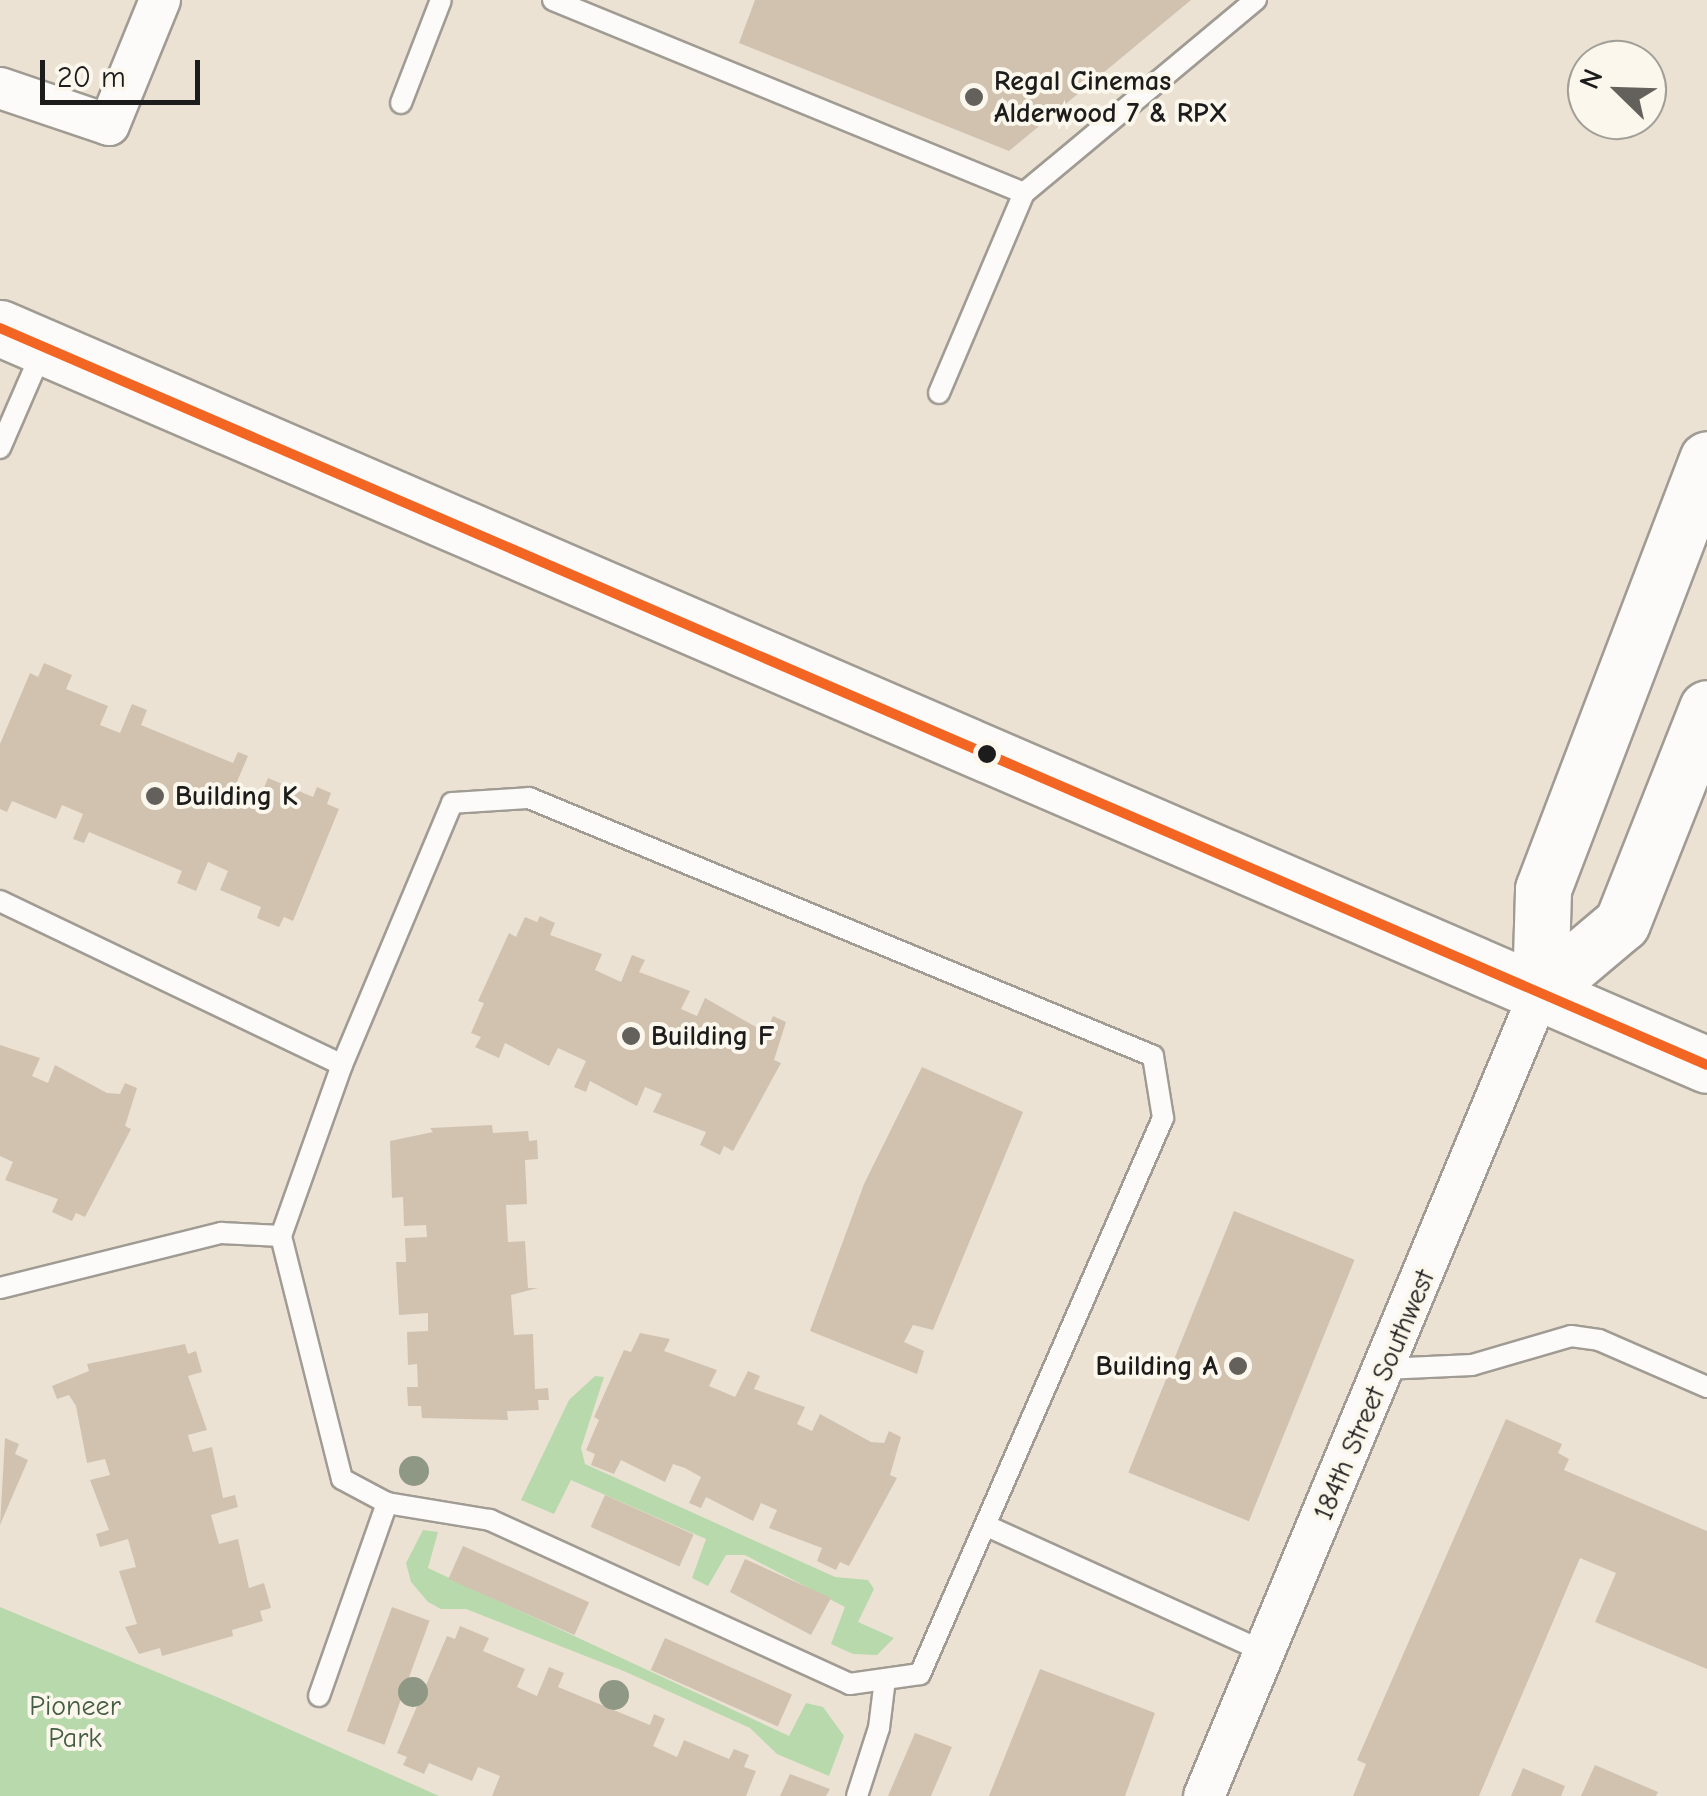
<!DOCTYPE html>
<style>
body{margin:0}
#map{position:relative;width:1707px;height:1796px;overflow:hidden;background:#ebe2d4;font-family:"Comic Neue",sans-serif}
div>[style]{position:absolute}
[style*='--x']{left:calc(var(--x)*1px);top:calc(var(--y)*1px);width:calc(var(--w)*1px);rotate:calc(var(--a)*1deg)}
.green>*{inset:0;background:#b8d9ac}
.building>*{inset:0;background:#d1c2b0;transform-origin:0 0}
.roads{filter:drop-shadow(2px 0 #a09b93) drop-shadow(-2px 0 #a09b93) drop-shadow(0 2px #a09b93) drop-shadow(0 -2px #a09b93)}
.service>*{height:20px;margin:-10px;padding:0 10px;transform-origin:10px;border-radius:10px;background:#fcfbf9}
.minor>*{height:40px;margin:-20px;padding:0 20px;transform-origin:20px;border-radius:20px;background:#fcfbf9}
.secondary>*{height:55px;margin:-27.5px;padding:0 27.5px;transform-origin:27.5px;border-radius:27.5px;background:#fcfbf9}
.bus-1>*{height:10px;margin:-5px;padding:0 5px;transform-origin:5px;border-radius:5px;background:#f26522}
.trees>*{width:30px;height:30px;margin:-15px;border-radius:50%;background:#8f9884}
.dots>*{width:28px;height:28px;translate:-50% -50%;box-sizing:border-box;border:5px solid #fbf7ec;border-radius:50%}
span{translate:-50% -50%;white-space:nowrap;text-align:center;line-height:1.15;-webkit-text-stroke:8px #fbf7ec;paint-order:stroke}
.poi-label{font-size:28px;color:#1c1c1c;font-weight:700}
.left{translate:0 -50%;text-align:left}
.right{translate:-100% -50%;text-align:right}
.street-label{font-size:28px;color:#1c1c1c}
.park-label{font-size:28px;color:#445c43}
.north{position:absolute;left:1567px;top:40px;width:100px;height:100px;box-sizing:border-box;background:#fbf7ec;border:2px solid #a29f99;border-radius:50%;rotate:293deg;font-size:28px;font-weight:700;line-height:40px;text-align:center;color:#1c1c1c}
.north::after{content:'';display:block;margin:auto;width:35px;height:45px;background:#64615c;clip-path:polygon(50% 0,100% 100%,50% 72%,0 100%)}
.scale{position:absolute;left:40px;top:60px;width:160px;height:45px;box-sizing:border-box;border:5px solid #1c1c1c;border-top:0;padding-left:12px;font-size:30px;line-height:35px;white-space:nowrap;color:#1c1c1c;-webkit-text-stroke:8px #fbf7ec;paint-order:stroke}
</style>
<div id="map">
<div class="green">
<i style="clip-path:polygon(595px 1376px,604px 1377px,581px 1448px,585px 1464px,835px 1577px,868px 1580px,874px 1589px,858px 1622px,894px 1638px,877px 1655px,853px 1654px,831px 1644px,845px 1607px,745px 1555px,726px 1555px,708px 1586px,692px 1578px,706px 1539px,571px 1480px,554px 1514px,521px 1500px,569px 1400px)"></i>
<i style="clip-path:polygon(423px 1530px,438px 1532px,428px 1568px,789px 1736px,806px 1703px,823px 1707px,844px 1736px,829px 1776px,777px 1754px,750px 1728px,626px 1672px,466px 1609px,441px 1609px,428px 1602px,411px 1582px,406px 1563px)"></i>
<i style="clip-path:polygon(0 1607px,224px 1700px,439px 1796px,0 1796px)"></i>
</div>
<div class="building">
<i style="clip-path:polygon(755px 0,1191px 0,1009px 151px,739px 43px)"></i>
<i style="clip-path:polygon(44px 663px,72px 675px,66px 689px,108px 706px,100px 725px,120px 733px,132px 704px,147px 710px,141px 725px,233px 763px,238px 752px,248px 756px,236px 784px,261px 795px,268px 778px,313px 797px,317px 787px,331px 793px,327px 804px,339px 809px,293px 921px,284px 917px,279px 927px,257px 918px,261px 907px,220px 890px,228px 871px,208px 862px,196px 891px,177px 883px,182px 871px,89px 832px,84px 843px,73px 839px,83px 814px,62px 805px,56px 819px,12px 801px,7px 812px,0 809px,0 744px,30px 673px,38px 677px)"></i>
<i style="clip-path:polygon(540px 916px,555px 923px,550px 935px,602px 954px,595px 970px,621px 982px,632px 955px,645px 960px,639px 972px,690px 991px,681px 1009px,697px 1016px,705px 998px,756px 1027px,768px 1028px,773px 1016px,786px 1022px,774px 1060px,781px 1063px,733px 1151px,724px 1146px,720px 1155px,700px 1145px,706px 1132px,653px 1112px,662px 1094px,645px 1087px,637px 1106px,590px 1081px,586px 1092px,574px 1087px,586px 1061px,558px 1048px,549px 1066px,505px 1043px,499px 1058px,475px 1047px,481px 1037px,471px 1033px,484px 1003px,478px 1001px,509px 933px,516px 937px,525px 917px,537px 922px)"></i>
<i style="clip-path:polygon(0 1045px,40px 1058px,32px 1076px,48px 1083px,55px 1065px,107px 1093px,120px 1094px,125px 1083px,137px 1088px,125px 1126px,131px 1129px,85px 1217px,76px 1213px,72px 1221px,52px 1212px,58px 1199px,5px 1180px,13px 1162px,0 1156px)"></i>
<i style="clip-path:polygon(922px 1067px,1023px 1112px,933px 1330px,913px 1325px,904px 1342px,924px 1351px,917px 1374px,810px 1331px,864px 1184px)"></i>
<i style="clip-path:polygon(492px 1125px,493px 1133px,528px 1131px,529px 1141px,537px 1140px,538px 1159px,525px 1160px,527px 1204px,506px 1205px,508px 1242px,525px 1241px,528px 1288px,538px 1288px,511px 1295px,514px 1335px,533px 1334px,535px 1389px,548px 1388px,549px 1400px,538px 1400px,539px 1410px,507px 1411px,508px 1420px,422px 1418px,421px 1406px,408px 1406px,407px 1387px,418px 1387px,417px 1364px,408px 1365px,407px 1332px,428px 1331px,428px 1313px,399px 1315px,396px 1262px,406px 1262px,405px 1238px,427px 1237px,426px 1225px,404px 1226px,403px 1197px,392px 1198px,390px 1141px,433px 1132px,430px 1128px)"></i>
<i style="left:1234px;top:1211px;width:130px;height:282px;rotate:22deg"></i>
<i style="clip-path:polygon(640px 1333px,670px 1339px,664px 1351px,717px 1370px,709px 1386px,735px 1397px,748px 1371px,760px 1376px,754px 1389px,805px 1407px,797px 1424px,812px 1431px,820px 1414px,871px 1442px,884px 1443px,889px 1431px,901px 1437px,890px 1475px,897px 1478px,849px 1566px,840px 1562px,836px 1570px,817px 1561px,822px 1548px,769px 1528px,777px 1510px,761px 1503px,753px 1521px,706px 1497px,701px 1508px,689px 1503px,701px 1477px,685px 1468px,673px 1464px,665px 1482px,621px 1460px,614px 1474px,591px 1465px,595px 1454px,586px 1450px,599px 1420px,594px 1417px,624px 1350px,631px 1352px)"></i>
<i style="clip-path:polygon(185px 1344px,188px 1354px,196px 1351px,202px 1372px,188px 1376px,207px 1430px,188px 1435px,193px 1452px,212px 1447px,223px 1498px,235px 1495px,238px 1507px,211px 1515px,219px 1544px,238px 1539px,249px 1588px,264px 1583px,271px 1608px,260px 1611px,263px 1621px,232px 1630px,233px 1636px,162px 1656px,160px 1648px,139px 1654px,125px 1627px,137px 1624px,119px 1571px,136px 1567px,128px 1539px,100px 1547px,96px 1534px,109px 1530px,90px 1480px,110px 1475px,105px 1459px,87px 1463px,76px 1406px,69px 1395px,57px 1399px,52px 1386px,89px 1371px,87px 1364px)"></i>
<i style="clip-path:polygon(1506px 1419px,1562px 1444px,1558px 1453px,1569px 1459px,1564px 1470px,1707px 1531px,1707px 1669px,1595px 1622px,1616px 1573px,1580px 1558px,1479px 1796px,1353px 1796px,1366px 1764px,1357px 1760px)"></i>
<i style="clip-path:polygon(5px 1438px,19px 1444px,15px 1454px,28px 1460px,0 1525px)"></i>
<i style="left:605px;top:1495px;width:97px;height:35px;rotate:24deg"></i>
<i style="left:463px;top:1546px;width:138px;height:36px;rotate:24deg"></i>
<i style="clip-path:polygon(745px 1559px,831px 1598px,811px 1635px,730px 1592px)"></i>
<i style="left:392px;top:1607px;width:40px;height:132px;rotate:20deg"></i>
<i style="clip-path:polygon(460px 1626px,489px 1638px,483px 1651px,525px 1669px,517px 1687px,537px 1696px,549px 1667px,564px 1673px,558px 1687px,650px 1725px,654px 1714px,665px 1719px,653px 1746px,677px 1757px,684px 1740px,729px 1759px,734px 1749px,749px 1755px,744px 1767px,756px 1771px,746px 1796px,492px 1796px,500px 1776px,478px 1767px,472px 1781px,429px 1763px,424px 1774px,403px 1765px,407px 1757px,397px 1753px,447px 1636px,455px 1639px)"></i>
<i style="left:665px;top:1638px;width:139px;height:35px;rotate:24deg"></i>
<i style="clip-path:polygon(1040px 1669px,1155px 1713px,1125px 1796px,989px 1796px)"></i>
<i style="clip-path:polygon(915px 1733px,952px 1747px,931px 1796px,888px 1796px)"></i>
<i style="clip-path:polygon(1595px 1765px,1658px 1792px,1656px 1796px,1581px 1796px)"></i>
<i style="clip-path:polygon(1523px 1768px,1565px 1786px,1561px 1796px,1511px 1796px)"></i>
<i style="clip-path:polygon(790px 1774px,830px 1789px,826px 1796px,780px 1796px)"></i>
</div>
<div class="roads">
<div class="service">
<i style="--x:553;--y:0;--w:509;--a:22.28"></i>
<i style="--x:1024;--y:193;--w:302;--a:-39.8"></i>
<i style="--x:401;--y:103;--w:110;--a:-68.8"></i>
<i style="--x:939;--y:393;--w:217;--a:-67"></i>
<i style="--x:0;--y:448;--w:108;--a:-66.5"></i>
<i style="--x:0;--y:901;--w:379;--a:25.6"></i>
<i style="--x:342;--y:1065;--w:284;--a:-67.2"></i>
<i style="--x:452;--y:803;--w:77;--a:-3.7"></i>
<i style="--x:529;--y:798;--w:675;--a:22.46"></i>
<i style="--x:1153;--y:1056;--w:63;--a:80.8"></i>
<i style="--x:1163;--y:1118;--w:607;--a:113.61"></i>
<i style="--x:920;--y:1674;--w:71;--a:171.9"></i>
<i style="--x:850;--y:1684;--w:396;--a:-155.5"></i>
<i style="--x:490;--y:1520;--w:104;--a:-170.6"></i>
<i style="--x:387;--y:1503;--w:51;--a:-151.9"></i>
<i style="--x:342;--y:1479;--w:251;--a:-104.1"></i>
<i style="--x:281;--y:1236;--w:182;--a:-70.4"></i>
<i style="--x:0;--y:1288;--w:228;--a:-14"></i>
<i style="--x:221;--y:1233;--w:60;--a:2.9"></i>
<i style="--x:1384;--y:1369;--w:88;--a:-2.6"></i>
<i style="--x:1472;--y:1365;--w:103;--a:-16.3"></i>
<i style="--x:1571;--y:1336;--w:28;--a:8"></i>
<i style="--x:1599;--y:1340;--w:118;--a:23.5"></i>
<i style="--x:987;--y:1526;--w:307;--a:24.4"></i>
<i style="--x:319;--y:1696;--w:205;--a:-70.6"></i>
<i style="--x:857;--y:1796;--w:71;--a:-72.1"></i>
<i style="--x:879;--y:1728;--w:49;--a:-83"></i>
</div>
<div class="minor">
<i style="--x:0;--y:88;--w:115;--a:18.7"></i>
<i style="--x:109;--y:125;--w:135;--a:-67.8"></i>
<i style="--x:1204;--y:1796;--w:871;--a:-67.32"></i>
</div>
<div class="secondary">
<i style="--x:0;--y:328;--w:1859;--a:23.35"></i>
<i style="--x:1540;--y:992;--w:103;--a:-88.3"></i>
<i style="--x:1543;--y:889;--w:460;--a:-69.1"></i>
<i style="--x:1540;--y:992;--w:107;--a:-40.1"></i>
<i style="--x:1622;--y:923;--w:231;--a:-68.4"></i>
</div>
</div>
<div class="bus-1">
<i style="--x:0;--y:328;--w:1859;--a:23.35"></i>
</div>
<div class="trees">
<i style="left:414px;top:1471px"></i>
<i style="left:413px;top:1692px"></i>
<i style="left:614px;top:1695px"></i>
</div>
<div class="dots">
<i style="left:974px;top:97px;background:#64615c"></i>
<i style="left:987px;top:754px;background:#1c1c1c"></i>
<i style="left:155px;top:796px;background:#64615c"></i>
<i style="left:631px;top:1036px;background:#64615c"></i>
<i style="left:1238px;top:1366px;background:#64615c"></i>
</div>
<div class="poi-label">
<span class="left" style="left:994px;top:97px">Regal Cinemas<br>Alderwood 7 &amp; RPX</span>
<span class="left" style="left:175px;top:796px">Building K</span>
<span class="left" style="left:651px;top:1036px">Building F</span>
<span class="right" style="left:1218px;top:1366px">Building A</span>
</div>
<div class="street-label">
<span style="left:1374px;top:1395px;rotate:-67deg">184th Street Southwest</span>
</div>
<div class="park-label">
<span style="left:75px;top:1722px">Pioneer<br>Park</span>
</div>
<div class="north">N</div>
<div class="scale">20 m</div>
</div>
